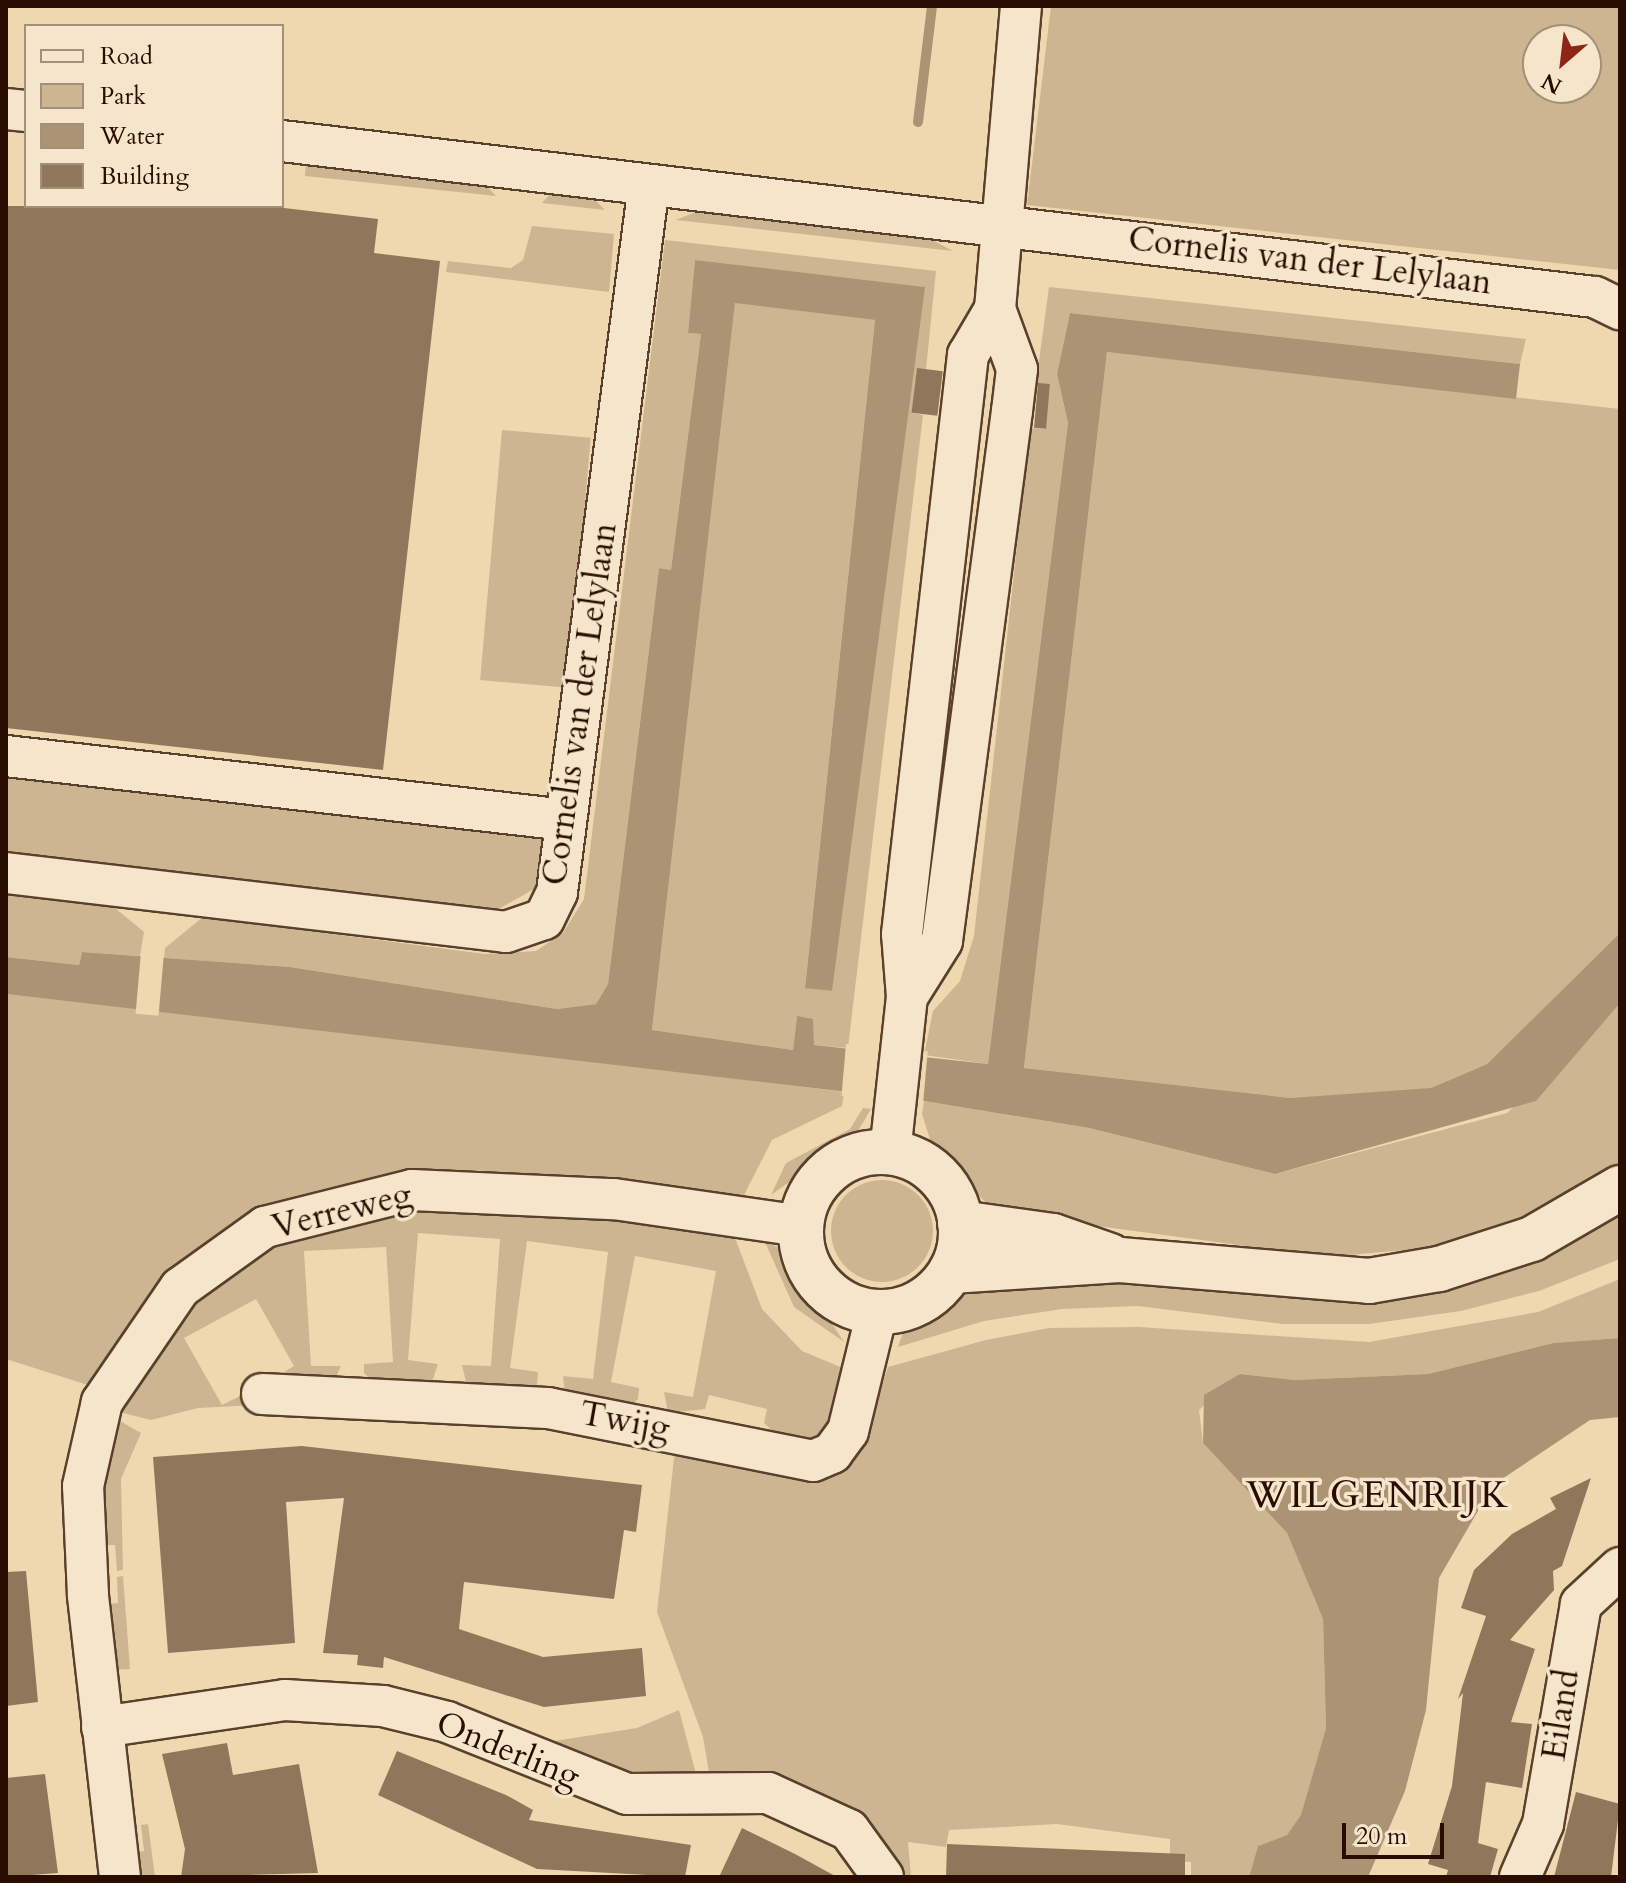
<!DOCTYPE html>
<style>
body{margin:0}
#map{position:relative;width:1626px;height:1883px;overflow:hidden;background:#efd8af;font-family:Cardo,serif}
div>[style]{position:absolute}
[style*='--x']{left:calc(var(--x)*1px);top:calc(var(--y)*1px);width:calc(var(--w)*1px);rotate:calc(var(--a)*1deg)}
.green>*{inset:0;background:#cdb591;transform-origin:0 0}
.round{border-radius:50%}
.water>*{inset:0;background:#ac9374}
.pier>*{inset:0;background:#efd8af;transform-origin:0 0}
.stream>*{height:10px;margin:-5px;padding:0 5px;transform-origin:5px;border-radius:5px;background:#ac9374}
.building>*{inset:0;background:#90775b;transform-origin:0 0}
.roads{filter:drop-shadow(2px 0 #5a402c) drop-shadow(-2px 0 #5a402c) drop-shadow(0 2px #5a402c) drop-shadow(0 -2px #5a402c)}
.street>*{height:40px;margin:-20px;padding:0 20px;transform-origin:20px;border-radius:20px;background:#f5e6cb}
.secondary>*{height:44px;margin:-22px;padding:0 22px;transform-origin:22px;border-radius:22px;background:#f5e6cb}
.secondary>.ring{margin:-22px;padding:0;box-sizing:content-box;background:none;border:44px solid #f5e6cb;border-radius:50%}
span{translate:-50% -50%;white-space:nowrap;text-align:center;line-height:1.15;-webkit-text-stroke:7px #f5e6cb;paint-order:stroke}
.street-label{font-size:34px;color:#290d00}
.quarter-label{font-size:38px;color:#290d00;letter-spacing:2px}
.frame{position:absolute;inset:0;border:8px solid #290d00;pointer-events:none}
.legend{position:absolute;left:24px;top:24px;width:260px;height:184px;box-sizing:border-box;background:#f5e6cb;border:2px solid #a38f7a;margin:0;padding:10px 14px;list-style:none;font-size:24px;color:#290d00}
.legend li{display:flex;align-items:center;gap:16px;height:40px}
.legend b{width:40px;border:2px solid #a38f7a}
.north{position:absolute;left:1522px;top:24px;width:80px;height:80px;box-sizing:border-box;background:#f5e6cb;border:2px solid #a38f7a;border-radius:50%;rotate:208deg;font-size:22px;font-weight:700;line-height:32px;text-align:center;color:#290d00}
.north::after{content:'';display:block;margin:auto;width:28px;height:36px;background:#8f2418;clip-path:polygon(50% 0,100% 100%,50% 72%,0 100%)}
.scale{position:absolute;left:1342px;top:1823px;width:102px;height:36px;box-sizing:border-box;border:4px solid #290d00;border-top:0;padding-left:10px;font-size:24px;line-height:28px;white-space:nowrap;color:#290d00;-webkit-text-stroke:6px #f5e6cb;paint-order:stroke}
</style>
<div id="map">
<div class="green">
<i style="clip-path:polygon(evenodd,1051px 6px,1620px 6px,1620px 270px,1027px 205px,1051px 6px,1538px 40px,1586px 40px,1586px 88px,1538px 88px,1538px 40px)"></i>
<i style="clip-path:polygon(306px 161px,483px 182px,496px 196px,305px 176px)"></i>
<i style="clip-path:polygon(553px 191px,592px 197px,605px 210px,542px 203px)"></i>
<i style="clip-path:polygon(703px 209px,925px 236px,953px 251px,676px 220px)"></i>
<i style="clip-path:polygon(532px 226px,614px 234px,609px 292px,446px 272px,448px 261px,511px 268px,523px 260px)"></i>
<i style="clip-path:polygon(665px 240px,936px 271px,926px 369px,917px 369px,912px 413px,923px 415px,848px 1048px,814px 1045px,797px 1016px,793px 1050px,652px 1030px,735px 302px,875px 320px,805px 987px,831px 991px,924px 287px,695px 260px,688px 333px,701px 334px,671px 570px,659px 568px,608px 984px,596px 1004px,557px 1009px,290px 967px,164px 958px,165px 948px,203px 917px,485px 954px,536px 951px,563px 933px,584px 899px)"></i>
<i style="clip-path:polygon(1049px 287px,1526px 339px,1520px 364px,1070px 313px,1057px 374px,1068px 423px,988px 1064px,924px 1055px,933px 1011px,960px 981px,974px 936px,1030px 428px,1044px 429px,1050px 385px,1036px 383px)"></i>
<i style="clip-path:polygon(1107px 352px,1620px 409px,1620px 933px,1487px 1064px,1431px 1088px,1360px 1098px,1291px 1098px,1024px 1068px)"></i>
<i style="left:502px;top:430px;width:89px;height:251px;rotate:5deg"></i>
<i style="clip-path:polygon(6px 773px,550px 836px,547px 868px,534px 889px,497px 910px,6px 851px)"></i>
<i style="clip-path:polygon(6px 895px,115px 908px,144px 932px,140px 956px,82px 952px,79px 965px,6px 957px)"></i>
<i style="clip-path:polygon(6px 994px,646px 1067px,844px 1092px,842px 1106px,772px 1140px,742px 1199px,475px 1170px,417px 1171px,312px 1194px,278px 1208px,146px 1304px,91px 1386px,6px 1359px)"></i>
<i style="clip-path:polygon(1620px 1003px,1620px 1165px,1542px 1210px,1427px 1248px,1327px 1257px,1045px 1219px,985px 1202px,932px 1146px,922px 1114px,924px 1101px,1089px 1128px,1275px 1174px,1507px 1113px)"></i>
<i style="clip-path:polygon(863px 1108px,871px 1109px,856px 1134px,771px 1195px,786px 1163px,850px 1129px)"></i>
<i class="round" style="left:831px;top:1180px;width:102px;height:102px"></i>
<i style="clip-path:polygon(447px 1201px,732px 1230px,762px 1309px,802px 1351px,850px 1371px,847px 1396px,824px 1434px,809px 1441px,780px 1438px,764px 1423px,767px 1409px,709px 1395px,705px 1409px,668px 1413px,664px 1392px,693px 1397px,716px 1271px,635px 1256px,611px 1382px,639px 1388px,638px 1399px,630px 1407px,565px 1394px,563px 1376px,593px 1379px,608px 1252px,527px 1241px,510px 1368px,538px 1372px,537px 1386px,467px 1386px,462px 1365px,491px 1366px,500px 1239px,418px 1233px,408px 1360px,438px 1364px,432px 1382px,371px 1380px,364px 1373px,364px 1364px,393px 1362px,386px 1247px,304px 1251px,311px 1366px,341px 1366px,335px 1379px,274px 1378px,294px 1366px,256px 1299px,184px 1338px,222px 1405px,248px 1392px,257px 1405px,198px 1408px,151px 1420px,115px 1411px,190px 1305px,249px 1259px,292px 1237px)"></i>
<i style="clip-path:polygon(1620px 1209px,1620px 1259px,1539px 1291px,1461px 1311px,1369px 1324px,1283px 1324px,1138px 1306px,1062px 1309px,984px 1321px,898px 1347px,904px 1329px,992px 1280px,1497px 1273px,1587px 1233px)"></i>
<i style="clip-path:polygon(765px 1242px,783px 1249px,844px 1342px,794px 1307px)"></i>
<i style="clip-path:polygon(1620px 1279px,1620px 1338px,1553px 1343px,1428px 1374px,1295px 1380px,1240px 1374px,1199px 1410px,1203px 1443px,1287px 1533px,1323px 1619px,1326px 1728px,1301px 1816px,1287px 1835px,1258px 1846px,1249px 1877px,1191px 1877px,1191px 1862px,1170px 1861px,1170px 1839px,1057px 1824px,949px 1830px,946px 1847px,908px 1842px,911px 1877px,893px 1877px,711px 1784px,703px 1737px,657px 1612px,675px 1449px,832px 1477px,846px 1472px,862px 1449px,888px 1367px,986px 1340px,1049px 1328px,1139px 1327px,1369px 1342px,1538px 1312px)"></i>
<i style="clip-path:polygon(113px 1417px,141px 1433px,121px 1479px,123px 1570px,117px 1571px,115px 1545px,103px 1545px,101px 1474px)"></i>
<i style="clip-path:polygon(123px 1576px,130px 1669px,110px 1670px,106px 1604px,118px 1603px,117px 1577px)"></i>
<i style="clip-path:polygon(679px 1710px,699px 1785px,641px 1785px,548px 1742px,637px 1728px)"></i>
<i style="clip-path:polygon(148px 1824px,155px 1877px,136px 1877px,132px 1853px,144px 1851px,141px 1825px)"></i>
</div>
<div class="water">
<i style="clip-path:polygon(695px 260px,925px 287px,832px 991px,805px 988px,875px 320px,735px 303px,652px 1030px,793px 1050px,797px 1016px,813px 1019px,814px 1045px,988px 1064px,1068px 423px,1057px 374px,1070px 313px,1520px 364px,1516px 399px,1107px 352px,1024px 1068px,1291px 1098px,1431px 1088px,1487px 1064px,1620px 933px,1620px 1003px,1536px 1101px,1275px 1174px,1089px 1128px,924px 1101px,6px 994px,6px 957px,79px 965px,82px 952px,290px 967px,557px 1009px,596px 1004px,608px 984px,659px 568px,671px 570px,701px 334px,688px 333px)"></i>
<i style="clip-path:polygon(1620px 1338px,1620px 1417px,1590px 1420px,1493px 1485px,1439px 1578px,1426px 1710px,1405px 1791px,1368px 1877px,1249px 1877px,1258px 1846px,1287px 1835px,1301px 1815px,1326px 1728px,1323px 1619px,1287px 1533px,1203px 1443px,1204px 1395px,1240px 1374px,1295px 1380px,1428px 1374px,1553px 1343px)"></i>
</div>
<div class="pier">
<i style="left:141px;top:952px;width:23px;height:62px;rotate:5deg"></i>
<i style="left:846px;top:1044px;width:82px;height:52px;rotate:5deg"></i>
</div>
<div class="stream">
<i style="--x:918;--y:122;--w:117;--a:-83.1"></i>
</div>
<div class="building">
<i style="clip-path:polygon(6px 206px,267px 206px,378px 219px,374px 253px,440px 261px,383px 770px,6px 728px)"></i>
<i style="left:917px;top:368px;width:26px;height:45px;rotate:7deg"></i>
<i style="left:1038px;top:383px;width:12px;height:45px;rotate:5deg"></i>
<i style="clip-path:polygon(302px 1446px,642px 1485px,636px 1532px,624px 1530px,614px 1599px,464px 1582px,459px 1629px,543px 1657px,642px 1648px,646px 1696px,544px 1707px,384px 1657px,383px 1668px,357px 1665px,358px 1655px,323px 1653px,344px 1498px,286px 1502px,295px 1643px,168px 1653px,153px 1457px)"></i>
<i style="clip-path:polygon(1591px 1478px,1562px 1566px,1553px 1571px,1554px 1590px,1510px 1640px,1535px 1649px,1511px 1722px,1532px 1724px,1522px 1788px,1486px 1782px,1478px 1843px,1498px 1849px,1490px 1877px,1446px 1877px,1448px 1870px,1428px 1864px,1452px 1786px,1463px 1693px,1458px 1699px,1486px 1616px,1461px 1608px,1474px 1570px,1512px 1534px,1556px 1509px,1550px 1498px)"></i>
<i style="clip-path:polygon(26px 1571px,38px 1702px,6px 1706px,6px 1572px)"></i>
<i style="clip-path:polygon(227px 1743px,233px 1775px,299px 1764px,318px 1873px,181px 1877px,185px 1849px,162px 1754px)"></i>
<i style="clip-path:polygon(397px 1751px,506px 1795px,533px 1810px,529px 1820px,691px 1845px,685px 1877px,537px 1869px,378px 1795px)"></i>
<i style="clip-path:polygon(45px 1774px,58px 1873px,6px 1877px,6px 1778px)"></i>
<i style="clip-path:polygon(1576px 1792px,1620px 1804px,1611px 1877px,1554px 1877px)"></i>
<i style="clip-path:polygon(742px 1828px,795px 1854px,837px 1877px,719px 1877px)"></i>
<i style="clip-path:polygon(947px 1844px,1185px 1854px,1185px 1877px,946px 1877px)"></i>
</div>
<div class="roads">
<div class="street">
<i style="--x:6;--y:109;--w:20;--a:6"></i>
<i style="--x:282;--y:141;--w:1322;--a:6.78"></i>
<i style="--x:1595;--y:297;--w:28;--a:26"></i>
<i style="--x:6;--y:756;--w:564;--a:6.52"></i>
<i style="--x:6;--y:873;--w:503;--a:6.73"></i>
<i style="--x:506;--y:932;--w:40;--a:-18.9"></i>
<i style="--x:544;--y:919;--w:30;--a:-64"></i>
<i style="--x:557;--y:892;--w:713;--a:-82.59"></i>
<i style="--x:907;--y:997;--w:66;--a:-58"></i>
<i style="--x:942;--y:941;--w:535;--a:-82.48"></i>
<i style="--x:1012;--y:411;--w:42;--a:-83.2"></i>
<i style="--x:1017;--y:369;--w:64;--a:-110.1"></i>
<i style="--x:890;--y:1153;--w:157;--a:-83.8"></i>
<i style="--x:907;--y:997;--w:63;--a:-94.5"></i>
<i style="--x:902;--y:934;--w:583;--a:-83.5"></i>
<i style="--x:968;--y:355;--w:53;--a:-59.6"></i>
<i style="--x:995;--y:309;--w:304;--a:-85.1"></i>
<i style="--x:262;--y:1394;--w:286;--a:2.8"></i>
<i style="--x:548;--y:1408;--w:270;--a:11.3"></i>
<i style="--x:813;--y:1461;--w:21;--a:-23"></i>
<i style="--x:832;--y:1453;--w:27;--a:-54"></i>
<i style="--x:848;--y:1431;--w:122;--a:-76.3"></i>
<i style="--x:102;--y:1727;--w:185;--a:-8.4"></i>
<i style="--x:285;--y:1700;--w:98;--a:3.5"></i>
<i style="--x:383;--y:1706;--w:66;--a:14"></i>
<i style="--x:447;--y:1722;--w:194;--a:21.8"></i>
<i style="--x:627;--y:1794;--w:141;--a:-0.4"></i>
<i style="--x:768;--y:1793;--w:89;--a:24.6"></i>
<i style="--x:849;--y:1830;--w:58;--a:54.1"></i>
<i style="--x:120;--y:1877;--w:284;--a:-96.5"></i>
<i style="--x:88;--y:1595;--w:109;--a:-92.6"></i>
<i style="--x:83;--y:1486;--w:86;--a:-77.3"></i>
<i style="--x:102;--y:1402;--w:138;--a:-55.6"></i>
<i style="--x:180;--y:1288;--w:105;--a:-35.7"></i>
<i style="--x:265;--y:1227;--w:152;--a:-14.1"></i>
<i style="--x:412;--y:1190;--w:202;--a:2.6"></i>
<i style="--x:614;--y:1199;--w:190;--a:8.2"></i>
<i style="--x:1520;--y:1877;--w:58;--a:-66.5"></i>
<i style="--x:1543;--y:1824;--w:223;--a:-80.2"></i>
<i style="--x:1581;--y:1604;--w:53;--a:-42.7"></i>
</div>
<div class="secondary">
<i class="ring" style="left:801px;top:1152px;width:116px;height:116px"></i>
<i style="--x:960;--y:1223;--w:94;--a:8"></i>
<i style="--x:1053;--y:1236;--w:60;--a:19.3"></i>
<i style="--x:951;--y:1271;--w:169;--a:-3.7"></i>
<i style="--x:1120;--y:1260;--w:250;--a:4.8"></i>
<i style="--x:1369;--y:1281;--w:71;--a:-9.7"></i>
<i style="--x:1439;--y:1269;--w:98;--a:-17.9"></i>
<i style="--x:1532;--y:1239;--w:102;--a:-30.1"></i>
</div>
</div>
<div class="street-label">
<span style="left:1310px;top:261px;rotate:7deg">Cornelis van der Lelylaan</span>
<span style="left:580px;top:704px;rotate:-82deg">Cornelis van der Lelylaan</span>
<span style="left:342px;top:1211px;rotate:-14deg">Verreweg</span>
<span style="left:625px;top:1421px;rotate:10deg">Twijg</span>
<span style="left:1561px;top:1715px;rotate:-81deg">Eiland</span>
<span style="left:508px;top:1750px;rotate:22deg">Onderling</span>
</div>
<div class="quarter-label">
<span style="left:1378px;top:1496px">WILGENRIJK</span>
</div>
<div class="frame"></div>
<ul class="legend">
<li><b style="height:10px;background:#f5e6cb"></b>Road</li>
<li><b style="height:22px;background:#cdb591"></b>Park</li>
<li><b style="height:22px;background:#ac9374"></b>Water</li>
<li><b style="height:22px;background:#90775b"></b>Building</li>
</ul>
<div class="north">N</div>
<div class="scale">20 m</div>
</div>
